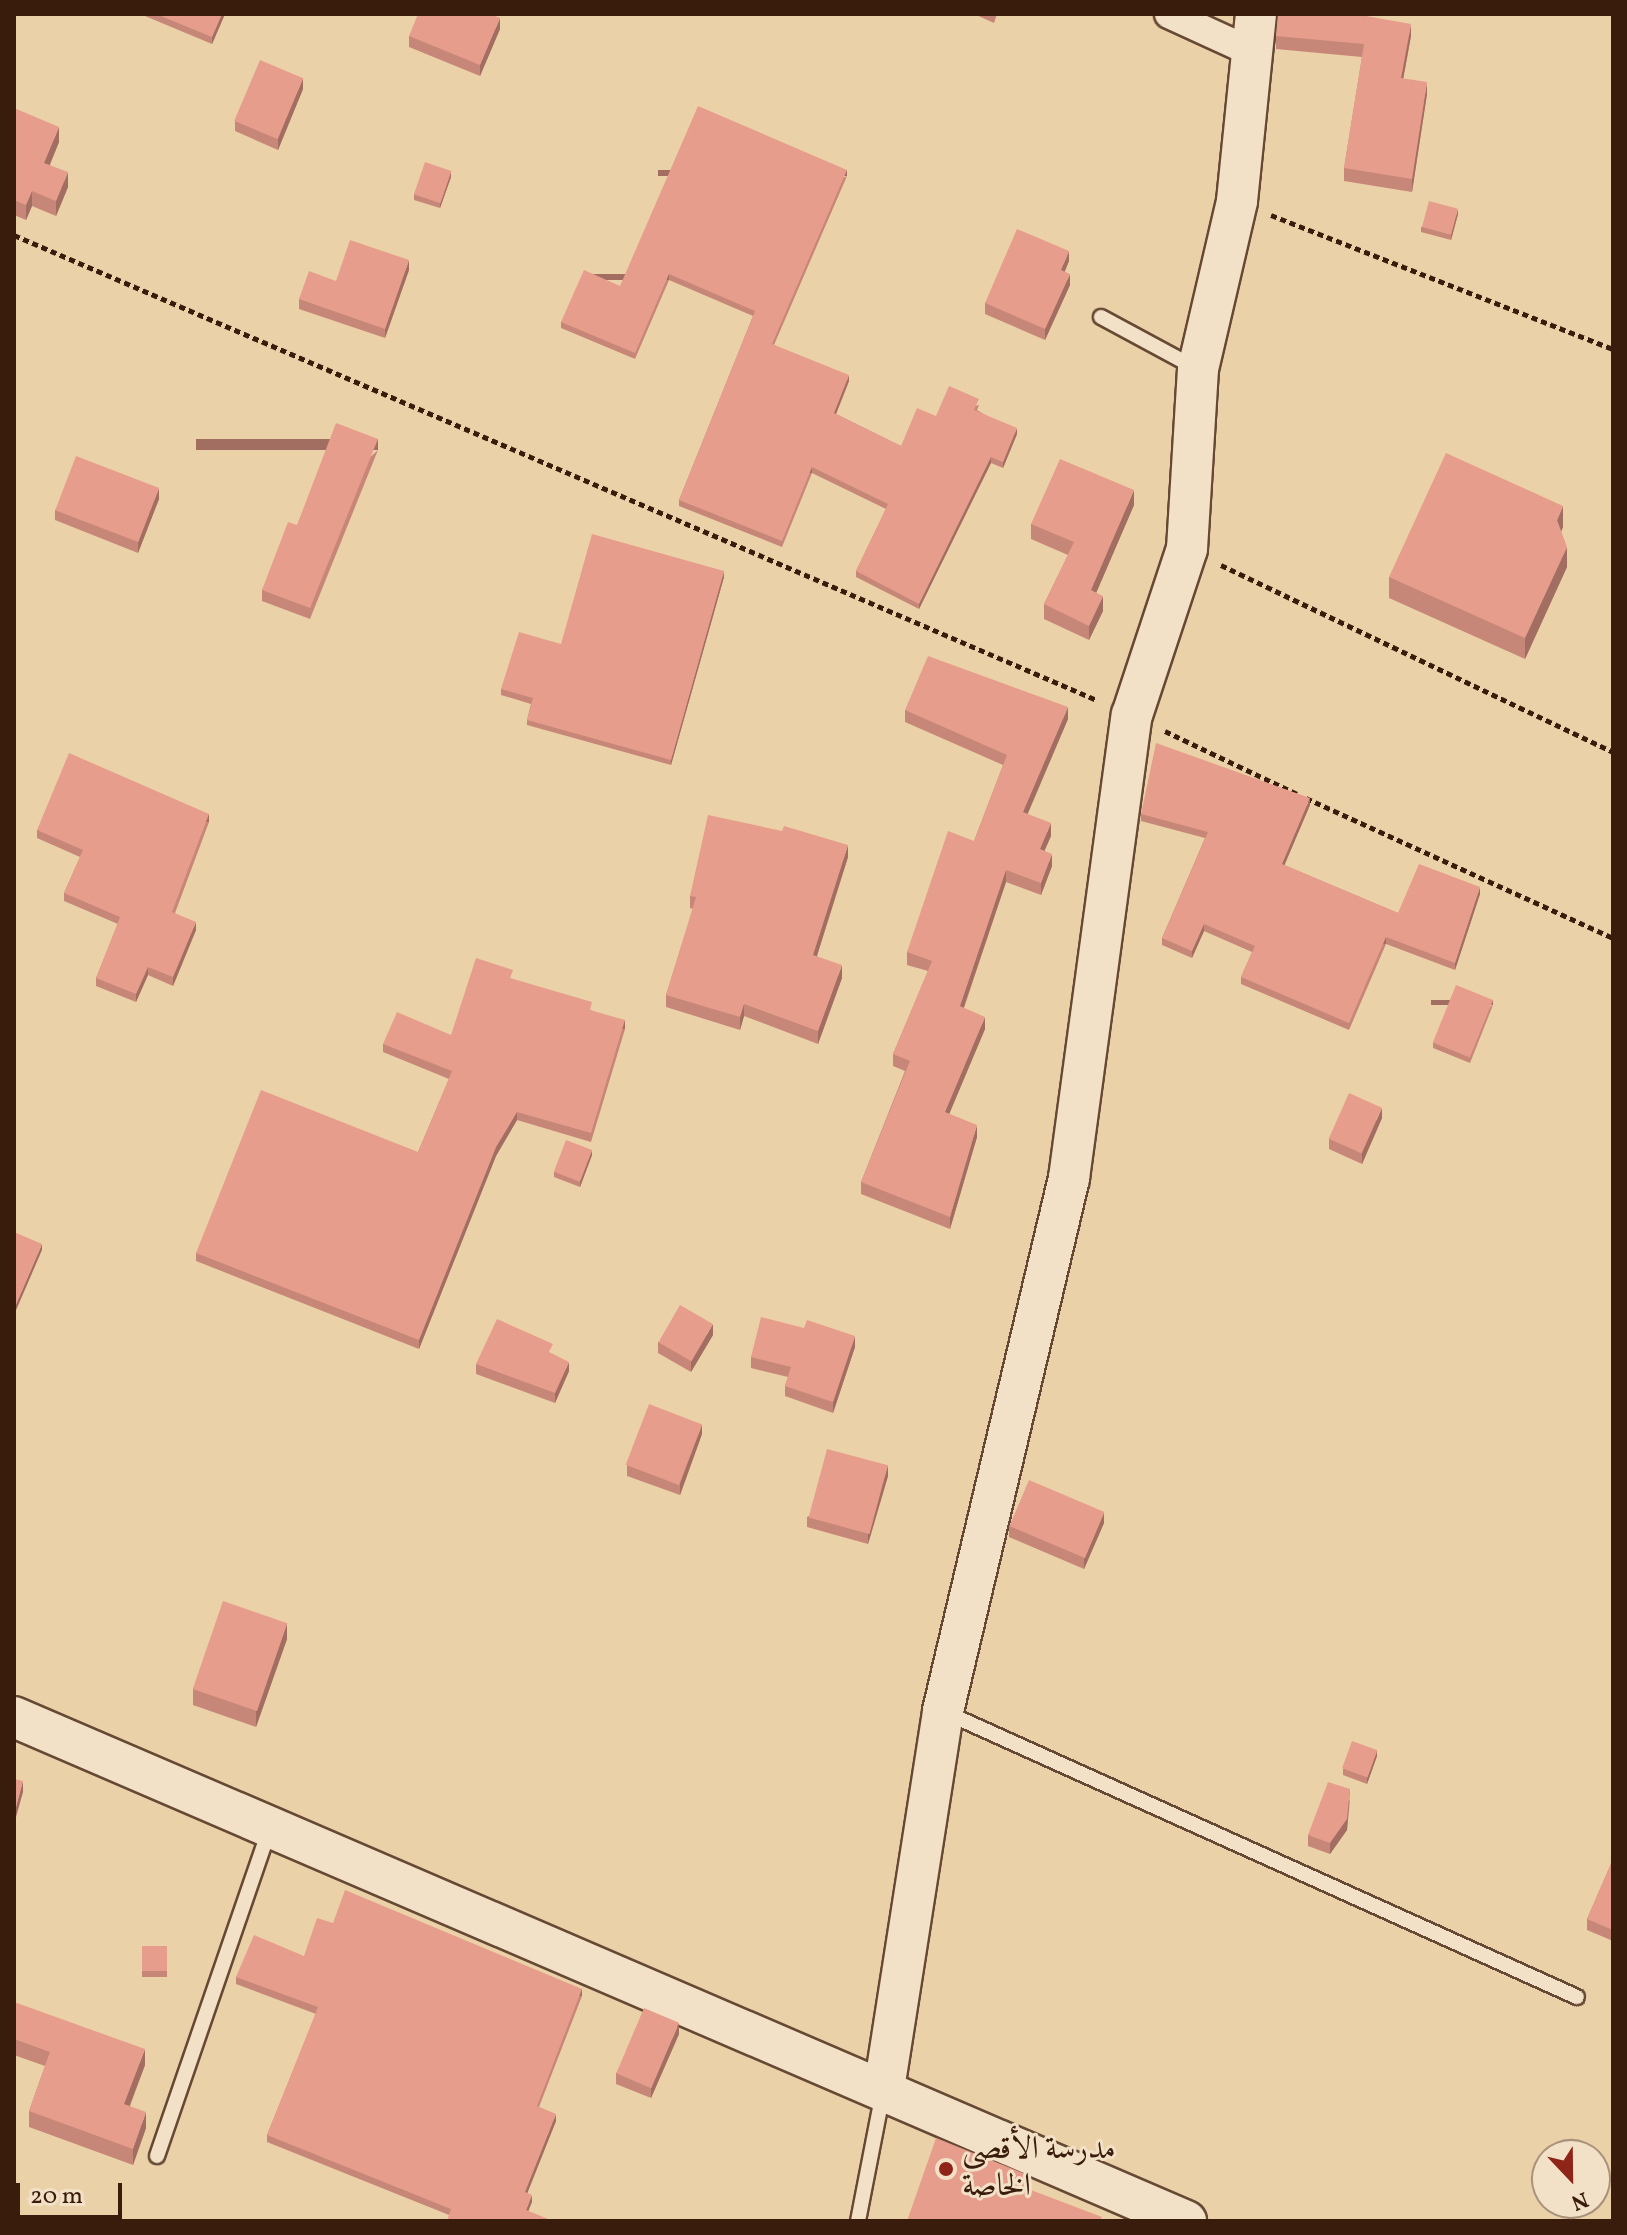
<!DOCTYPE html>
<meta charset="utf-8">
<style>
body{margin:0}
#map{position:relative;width:1627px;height:2235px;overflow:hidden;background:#ebd1a8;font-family:Vollkorn,Amiri,serif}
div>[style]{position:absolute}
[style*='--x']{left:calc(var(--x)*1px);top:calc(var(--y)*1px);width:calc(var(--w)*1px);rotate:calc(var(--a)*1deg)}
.path>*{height:5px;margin-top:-2.5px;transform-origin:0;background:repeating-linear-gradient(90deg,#3a1c0d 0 6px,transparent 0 10px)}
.roads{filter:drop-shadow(2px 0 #664934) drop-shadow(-2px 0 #664934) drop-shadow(0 2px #664934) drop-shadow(0 -2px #664934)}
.lane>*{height:14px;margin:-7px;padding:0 7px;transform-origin:7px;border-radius:7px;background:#f2e1c6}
.street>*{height:28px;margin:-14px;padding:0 14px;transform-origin:14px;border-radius:14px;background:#f2e1c6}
.secondary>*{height:40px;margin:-20px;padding:0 20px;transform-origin:20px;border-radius:20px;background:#f2e1c6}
.wall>*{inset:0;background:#c78778;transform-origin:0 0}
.shaded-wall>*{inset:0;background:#a26e62;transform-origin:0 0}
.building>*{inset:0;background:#e79d8c;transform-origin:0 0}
.dots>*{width:22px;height:22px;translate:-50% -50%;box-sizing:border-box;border:4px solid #f2e1c6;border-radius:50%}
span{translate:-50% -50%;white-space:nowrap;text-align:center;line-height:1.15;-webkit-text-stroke:6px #f2e1c6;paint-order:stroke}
.poi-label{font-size:32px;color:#3a1c0d}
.left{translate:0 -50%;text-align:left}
.frame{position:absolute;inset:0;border:16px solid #3a1c0d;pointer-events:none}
.north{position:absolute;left:1531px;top:2139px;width:80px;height:80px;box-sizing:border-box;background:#f2e1c6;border:2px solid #a8927c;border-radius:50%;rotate:158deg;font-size:22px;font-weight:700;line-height:32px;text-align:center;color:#3a1c0d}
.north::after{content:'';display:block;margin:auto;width:28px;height:36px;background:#8f2418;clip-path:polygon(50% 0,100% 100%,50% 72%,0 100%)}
.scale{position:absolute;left:16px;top:2183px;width:106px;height:36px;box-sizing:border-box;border:4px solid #3a1c0d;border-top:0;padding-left:10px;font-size:24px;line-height:28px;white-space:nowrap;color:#3a1c0d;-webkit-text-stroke:6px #f2e1c6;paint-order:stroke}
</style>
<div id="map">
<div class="path">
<i style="--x:1271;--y:215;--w:367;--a:21.4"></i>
<i style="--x:14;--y:235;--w:1179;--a:23.24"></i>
<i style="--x:1221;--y:565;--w:434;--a:25.5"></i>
<i style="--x:1165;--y:731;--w:146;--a:25.5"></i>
<i style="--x:1306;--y:798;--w:337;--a:24.5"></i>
</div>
<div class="roads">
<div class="lane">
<i style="--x:1101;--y:317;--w:106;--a:28.3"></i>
<i style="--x:947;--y:1713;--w:691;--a:24.27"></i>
<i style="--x:157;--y:2156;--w:347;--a:-71"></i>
<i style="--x:858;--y:2221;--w:131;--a:-79"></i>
</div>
<div class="street">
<i style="--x:1169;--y:14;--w:94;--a:24.6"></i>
</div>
<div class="secondary">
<i style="--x:14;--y:1717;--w:1276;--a:23.27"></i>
<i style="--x:884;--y:2089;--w:383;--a:-81.1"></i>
<i style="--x:943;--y:1711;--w:548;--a:-76.7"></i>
<i style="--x:1069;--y:1178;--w:467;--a:-82.3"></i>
<i style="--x:1132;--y:715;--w:175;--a:-71.7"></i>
<i style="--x:1187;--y:549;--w:180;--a:-86.5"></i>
<i style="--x:1198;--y:369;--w:172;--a:-76.9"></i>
<i style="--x:1237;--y:201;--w:188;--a:-84.2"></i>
</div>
</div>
<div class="wall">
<i style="clip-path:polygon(145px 14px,225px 14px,212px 44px,145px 16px)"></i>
<i style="clip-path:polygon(974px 14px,997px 14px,994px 23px)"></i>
<i style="clip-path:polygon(500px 29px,480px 76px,409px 47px,409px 36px)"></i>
<i style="clip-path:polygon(1276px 36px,1411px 36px,1403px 79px,1427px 94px,1412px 192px,1344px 181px,1344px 168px,1362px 57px,1276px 49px)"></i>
<i style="clip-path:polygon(303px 89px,278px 150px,235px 131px,235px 121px)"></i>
<i style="clip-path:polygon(14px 108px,59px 142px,50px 165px,68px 187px,56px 216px,32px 206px,26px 220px,14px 215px)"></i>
<i style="clip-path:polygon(847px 176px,774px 345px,849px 381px,836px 414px,901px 446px,936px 416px,979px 405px,977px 410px,1017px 434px,1003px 468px,991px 463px,919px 609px,856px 577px,856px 571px,886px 509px,812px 473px,782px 547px,679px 506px,679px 500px,753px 316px,669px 280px,635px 359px,561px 328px,561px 322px,620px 286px)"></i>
<i style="clip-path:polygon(451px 177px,440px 208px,414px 200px,414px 194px)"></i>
<i style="clip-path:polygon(1458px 214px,1451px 240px,1421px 232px,1421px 227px)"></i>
<i style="clip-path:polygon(1069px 261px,1064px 272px,1070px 285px,1045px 340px,985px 314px,985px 303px)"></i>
<i style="clip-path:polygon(409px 270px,385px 338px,299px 309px,299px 299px,336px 281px)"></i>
<i style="clip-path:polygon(378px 450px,310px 619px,262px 601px,262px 590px,297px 525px)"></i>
<i style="clip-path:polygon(159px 499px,138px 553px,55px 520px,55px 510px)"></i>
<i style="clip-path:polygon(1134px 505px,1096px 593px,1103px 611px,1089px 640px,1044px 619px,1044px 604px,1068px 555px,1031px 539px,1031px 524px)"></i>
<i style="clip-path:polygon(1563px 527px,1561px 532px,1567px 567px,1525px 659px,1389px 598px,1389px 577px)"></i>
<i style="clip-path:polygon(724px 577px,671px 765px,527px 725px,527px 720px,531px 704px,501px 695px,501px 689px,561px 644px)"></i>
<i style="clip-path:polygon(905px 710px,1068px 719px,1027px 814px,1051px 836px,1044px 851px,1052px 866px,1041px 895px,1006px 882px,964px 1008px,985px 1029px,949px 1114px,977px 1137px,950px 1229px,861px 1194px,861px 1182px,905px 1071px,893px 1066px,893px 1054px,928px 971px,907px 965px,907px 952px,974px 841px,1003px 765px,905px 722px)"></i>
<i style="clip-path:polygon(1310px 805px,1284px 865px,1398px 913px,1480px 894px,1455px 970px,1386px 944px,1349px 1030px,1241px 984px,1241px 977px,1252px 952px,1204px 931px,1192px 958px,1162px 945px,1162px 938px,1205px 838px,1141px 821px,1141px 814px)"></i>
<i style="clip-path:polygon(209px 822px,175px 913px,196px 930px,173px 986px,148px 975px,136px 1002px,96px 986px,96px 978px,118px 924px,64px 901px,64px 893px,80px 857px,37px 838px,37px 830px)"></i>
<i style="clip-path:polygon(848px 857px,817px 956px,842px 978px,818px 1044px,744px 1016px,740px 1030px,666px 1007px,666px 995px,693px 909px,690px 908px,690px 896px)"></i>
<i style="clip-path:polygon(512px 979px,592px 1011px,625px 1029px,591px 1142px,517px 1120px,496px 1156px,419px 1349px,196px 1261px,196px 1253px,418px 1152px,449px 1079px,383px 1052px,383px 1044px,451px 1035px)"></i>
<i style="clip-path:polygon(1493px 1005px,1470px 1063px,1433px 1048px,1433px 1043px)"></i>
<i style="clip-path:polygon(1382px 1118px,1362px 1164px,1329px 1149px,1329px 1139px)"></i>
<i style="clip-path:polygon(592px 1155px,580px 1187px,554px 1177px,554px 1172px)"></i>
<i style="clip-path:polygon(713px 1335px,691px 1372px,658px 1353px,658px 1342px)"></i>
<i style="clip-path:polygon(855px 1347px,833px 1413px,785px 1396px,785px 1386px,788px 1377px,751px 1368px,751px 1357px)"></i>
<i style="clip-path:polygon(553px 1354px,569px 1371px,555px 1403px,476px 1374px,476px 1364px)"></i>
<i style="clip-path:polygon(702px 1434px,680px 1495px,627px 1476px,627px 1465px)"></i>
<i style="clip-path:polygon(888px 1476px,868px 1544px,807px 1527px,807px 1517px)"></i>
<i style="clip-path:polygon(1104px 1523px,1084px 1569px,1009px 1537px,1009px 1526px)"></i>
<i style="clip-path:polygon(287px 1639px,256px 1727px,193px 1705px,193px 1689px)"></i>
<i style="clip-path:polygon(1377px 1756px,1367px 1784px,1343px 1775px,1343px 1769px)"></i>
<i style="clip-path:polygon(1350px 1800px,1347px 1830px,1330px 1854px,1308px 1846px,1308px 1835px)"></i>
<i style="clip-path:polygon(1613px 1859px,1613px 1941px,1587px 1930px,1587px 1919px)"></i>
<i style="clip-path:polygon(333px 1923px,582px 1996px,539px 2107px,556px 2121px,527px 2193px,532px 2202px,449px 2215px,267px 2142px,267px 2135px,316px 2014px,236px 1984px,236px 1977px,304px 1956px)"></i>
<i style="left:142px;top:1946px;width:25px;height:31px"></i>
<i style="clip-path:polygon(14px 2002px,145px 2065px,130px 2106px,146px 2128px,133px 2165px,29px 2127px,29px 2111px,45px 2066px,14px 2055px)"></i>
<i style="clip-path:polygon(679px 2034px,651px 2098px,616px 2084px,616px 2073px)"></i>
</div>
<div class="shaded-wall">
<i style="clip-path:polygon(222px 14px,225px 14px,212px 44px,212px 37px)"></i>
<i style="clip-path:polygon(500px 18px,500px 29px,480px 76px,480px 65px)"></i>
<i style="clip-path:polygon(1411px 24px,1411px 36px,1401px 91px,1401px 78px)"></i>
<i style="clip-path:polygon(303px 78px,303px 89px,278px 150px,278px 139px)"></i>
<i style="clip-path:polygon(1427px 82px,1427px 94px,1412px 192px,1412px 179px)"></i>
<i style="clip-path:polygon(59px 127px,59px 142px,44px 178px,44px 163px)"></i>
<i style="left:847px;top:170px;width:6px;height:189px;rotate:90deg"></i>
<i style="clip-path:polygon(451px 171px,451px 177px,440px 208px,440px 203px)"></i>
<i style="clip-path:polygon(68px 172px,68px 187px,56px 216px,56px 201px)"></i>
<i style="clip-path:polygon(32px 191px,32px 206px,26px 220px,26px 205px)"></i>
<i style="clip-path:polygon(1458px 209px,1458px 214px,1451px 240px,1451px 235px)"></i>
<i style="clip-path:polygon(1069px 251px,1069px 261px,1061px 281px,1061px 270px)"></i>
<i style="clip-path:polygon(409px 260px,409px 270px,385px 338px,385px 329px)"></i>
<i style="left:669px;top:274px;width:6px;height:86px;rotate:90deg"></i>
<i style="clip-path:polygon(1070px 274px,1070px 285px,1045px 340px,1045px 329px)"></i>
<i style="clip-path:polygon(849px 375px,849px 381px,834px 419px,834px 413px)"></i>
<i style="clip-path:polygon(1017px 428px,1017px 434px,1003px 468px,1003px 462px)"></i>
<i style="left:378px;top:439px;width:11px;height:182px;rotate:90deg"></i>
<i style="clip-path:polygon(991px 457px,991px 463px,919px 609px,919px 604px)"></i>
<i style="left:812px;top:467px;width:6px;height:80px;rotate:90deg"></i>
<i style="clip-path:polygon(159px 488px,159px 499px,138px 553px,138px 542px)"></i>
<i style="clip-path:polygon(1134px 490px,1134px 505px,1091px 605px,1091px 590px)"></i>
<i style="clip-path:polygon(1563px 506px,1563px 527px,1557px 541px,1557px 520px)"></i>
<i style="clip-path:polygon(1567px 547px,1567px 567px,1525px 659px,1525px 638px)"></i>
<i style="clip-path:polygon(724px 571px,724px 577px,671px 765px,671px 760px)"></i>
<i style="clip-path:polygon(1103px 596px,1103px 611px,1089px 640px,1089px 626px)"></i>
<i style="clip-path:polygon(1068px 707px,1068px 719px,1023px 825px,1023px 812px)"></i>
<i style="clip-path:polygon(1310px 798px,1310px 805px,1282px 871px,1282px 864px)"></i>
<i style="left:209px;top:814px;width:8px;height:105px;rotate:90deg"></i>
<i style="clip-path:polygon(1051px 823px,1051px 836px,1040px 861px,1040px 849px)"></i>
<i style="clip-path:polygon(848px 845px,848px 857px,813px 968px,813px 955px)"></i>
<i style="clip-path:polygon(1052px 854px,1052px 866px,1041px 895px,1041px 883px)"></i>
<i style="clip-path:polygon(1006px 870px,1006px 882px,960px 1018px,960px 1006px)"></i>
<i style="clip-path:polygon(1480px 887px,1480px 894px,1455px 970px,1455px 963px)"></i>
<i style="clip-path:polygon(196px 922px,196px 930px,173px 986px,173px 977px)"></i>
<i style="clip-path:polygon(1204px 924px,1204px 931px,1192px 958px,1192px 951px)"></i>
<i style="left:1386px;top:937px;width:7px;height:94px;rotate:90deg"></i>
<i style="clip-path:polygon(842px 965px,842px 978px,818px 1044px,818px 1031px)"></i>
<i style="clip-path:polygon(148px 967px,148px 975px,136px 1002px,136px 994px)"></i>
<i style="left:1493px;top:1000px;width:5px;height:62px;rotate:90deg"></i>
<i style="clip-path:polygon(744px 1004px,744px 1016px,740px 1030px,740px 1017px)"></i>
<i style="clip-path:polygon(985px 1017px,985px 1029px,945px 1124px,945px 1112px)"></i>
<i style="left:625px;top:1020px;width:9px;height:118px;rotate:90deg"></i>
<i style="clip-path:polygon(1382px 1108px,1382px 1118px,1362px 1164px,1362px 1153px)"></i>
<i style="clip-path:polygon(517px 1112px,517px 1120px,496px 1156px,419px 1349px,419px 1340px,496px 1147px)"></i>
<i style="clip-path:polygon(977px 1125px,977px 1137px,950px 1229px,950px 1217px)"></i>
<i style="clip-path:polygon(592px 1150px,592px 1155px,580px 1187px,580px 1181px)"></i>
<i style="clip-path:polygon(42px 1244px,42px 1250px,14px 1315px,14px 1309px)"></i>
<i style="clip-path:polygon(713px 1324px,713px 1335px,691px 1372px,691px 1362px)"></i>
<i style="clip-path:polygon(855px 1336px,855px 1347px,833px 1413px,833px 1402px)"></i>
<i style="clip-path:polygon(569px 1362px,569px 1371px,555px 1403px,555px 1393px)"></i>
<i style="clip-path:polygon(702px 1424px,702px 1434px,680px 1495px,680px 1484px)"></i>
<i style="clip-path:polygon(888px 1465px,888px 1476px,868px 1544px,868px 1533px)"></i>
<i style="clip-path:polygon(1104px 1512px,1104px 1523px,1084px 1569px,1084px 1559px)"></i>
<i style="clip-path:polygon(287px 1623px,287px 1639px,256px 1727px,256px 1711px)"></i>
<i style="clip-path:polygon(1377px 1750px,1377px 1756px,1367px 1784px,1367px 1778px)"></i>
<i style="clip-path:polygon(23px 1781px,23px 1792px,14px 1824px,14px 1814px)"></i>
<i style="clip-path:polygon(1350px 1789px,1347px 1830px,1330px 1854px,1330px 1843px)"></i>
<i style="left:582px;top:1989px;width:7px;height:125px;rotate:90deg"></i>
<i style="clip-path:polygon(679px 2023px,679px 2034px,651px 2098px,651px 2088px)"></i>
<i style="clip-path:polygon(145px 2049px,145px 2065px,124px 2120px,124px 2104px)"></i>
<i style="clip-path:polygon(146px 2112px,146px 2128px,133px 2165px,133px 2149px)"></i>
<i style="clip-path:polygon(556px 2114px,556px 2121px,525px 2199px,525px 2192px)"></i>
<i style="clip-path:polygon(1028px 2175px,1028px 2191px,1023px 2187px)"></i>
<i style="clip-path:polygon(532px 2195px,532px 2202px,526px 2217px,526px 2210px)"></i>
</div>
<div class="building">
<i style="clip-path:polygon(156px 14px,222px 14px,212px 37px)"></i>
<i style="clip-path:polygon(418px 14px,490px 14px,500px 18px,480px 65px,409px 36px)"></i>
<i style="clip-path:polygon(1278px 14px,1355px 14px,1411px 24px,1401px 78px,1427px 82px,1412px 179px,1344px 168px,1364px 44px,1276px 36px)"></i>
<i style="left:260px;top:60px;width:47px;height:66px;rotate:23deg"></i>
<i style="clip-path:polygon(698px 106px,847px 170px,772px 344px,849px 375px,834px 413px,901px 446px,917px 408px,936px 416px,949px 386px,979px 399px,974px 410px,1017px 428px,1003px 462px,991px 457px,919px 604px,856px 571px,888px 504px,812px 467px,782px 541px,679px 500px,755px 311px,669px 274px,635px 353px,561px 322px,584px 270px,620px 286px)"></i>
<i style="clip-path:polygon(14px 108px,59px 127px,44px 163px,68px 172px,56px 201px,32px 191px,26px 205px,14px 200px)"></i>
<i style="left:425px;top:162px;width:28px;height:34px;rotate:19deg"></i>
<i style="left:1429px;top:201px;width:30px;height:27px;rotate:15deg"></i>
<i style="clip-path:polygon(1017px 229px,1069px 251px,1061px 270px,1070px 274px,1045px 329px,985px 303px)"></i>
<i style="clip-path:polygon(350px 240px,409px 260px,385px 329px,299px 299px,309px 271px,336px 281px)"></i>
<i style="clip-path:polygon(336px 423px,378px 439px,310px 608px,262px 590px,288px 522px,297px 525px)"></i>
<i style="clip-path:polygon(1446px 453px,1563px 506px,1557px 520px,1567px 547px,1525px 638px,1389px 577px)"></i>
<i style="left:76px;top:456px;width:89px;height:58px;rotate:21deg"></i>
<i style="clip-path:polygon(1060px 459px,1134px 490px,1091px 590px,1103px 596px,1089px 626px,1044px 604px,1074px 542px,1031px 524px)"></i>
<i style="clip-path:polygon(592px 534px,724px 571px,671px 760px,527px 720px,533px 698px,501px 689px,519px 632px,561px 644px)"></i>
<i style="clip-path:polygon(928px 656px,1068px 707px,1023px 812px,1051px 823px,1040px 849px,1052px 854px,1041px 883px,1006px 870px,960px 1006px,985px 1017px,945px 1112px,977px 1125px,950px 1217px,861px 1182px,910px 1061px,893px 1054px,932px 961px,907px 952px,948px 831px,974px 841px,1007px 755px,905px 710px)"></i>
<i style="clip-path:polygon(1156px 743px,1310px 798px,1282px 864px,1398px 913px,1419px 864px,1480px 887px,1455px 963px,1386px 937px,1349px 1023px,1241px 977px,1255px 946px,1204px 924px,1192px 951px,1162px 938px,1208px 832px,1141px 814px)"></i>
<i style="clip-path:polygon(69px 753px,209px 814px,172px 912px,196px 922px,173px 977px,148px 967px,136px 994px,96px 978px,120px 917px,64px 893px,83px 850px,37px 830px)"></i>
<i style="clip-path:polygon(708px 815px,782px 831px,784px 826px,848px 845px,813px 955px,842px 965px,818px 1031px,744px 1004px,740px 1017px,666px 995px,696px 897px,690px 896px)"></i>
<i style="clip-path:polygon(476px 958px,513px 970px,510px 978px,592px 1002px,590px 1010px,625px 1020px,591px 1133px,517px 1112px,496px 1147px,419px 1340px,196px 1253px,261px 1090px,418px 1152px,452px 1071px,383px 1044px,397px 1012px,451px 1035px)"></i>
<i style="left:1456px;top:985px;width:40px;height:62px;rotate:22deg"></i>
<i style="left:1349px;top:1093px;width:36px;height:50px;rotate:24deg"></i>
<i style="left:566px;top:1140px;width:28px;height:34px;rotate:21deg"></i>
<i style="clip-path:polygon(14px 1232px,42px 1244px,14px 1309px)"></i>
<i style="left:680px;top:1305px;width:38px;height:43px;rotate:30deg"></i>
<i style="clip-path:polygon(761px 1317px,804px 1328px,807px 1320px,855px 1336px,833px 1402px,785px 1386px,791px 1367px,751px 1357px)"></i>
<i style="clip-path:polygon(497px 1319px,553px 1344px,549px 1352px,569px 1362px,555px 1393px,476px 1364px)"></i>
<i style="left:649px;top:1404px;width:57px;height:65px;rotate:21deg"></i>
<i style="left:827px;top:1449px;width:63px;height:71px;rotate:15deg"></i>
<i style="left:1029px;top:1480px;width:82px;height:50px;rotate:23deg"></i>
<i style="left:223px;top:1601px;width:68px;height:93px;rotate:19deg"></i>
<i style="left:1352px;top:1741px;width:27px;height:29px;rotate:20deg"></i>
<i style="clip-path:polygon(14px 1779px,23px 1781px,14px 1814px)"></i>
<i style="clip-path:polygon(1328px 1782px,1350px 1789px,1347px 1819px,1330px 1843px,1308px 1835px)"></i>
<i style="clip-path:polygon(1613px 1859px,1613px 1930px,1587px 1919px)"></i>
<i style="clip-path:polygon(345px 1890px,582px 1989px,537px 2106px,556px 2114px,525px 2192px,532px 2195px,526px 2210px,553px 2221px,447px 2221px,451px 2209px,267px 2135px,318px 2007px,236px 1977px,254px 1935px,304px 1956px,317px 1918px,333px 1923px)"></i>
<i style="left:142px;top:1946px;width:25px;height:25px"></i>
<i style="clip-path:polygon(14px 2002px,145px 2049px,124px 2104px,146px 2112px,133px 2149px,29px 2111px,50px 2052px,14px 2039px)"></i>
<i style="left:644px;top:2008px;width:38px;height:71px;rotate:23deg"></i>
<i style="clip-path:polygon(936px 2138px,1028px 2175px,1023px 2187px,1102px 2217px,1100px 2221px,907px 2221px)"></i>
</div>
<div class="dots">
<i style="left:946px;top:2169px;background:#8f2418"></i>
</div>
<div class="poi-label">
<span class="left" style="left:962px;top:2169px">مدرسة الأقصى<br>الخاصة</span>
</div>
<div class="frame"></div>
<div class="north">N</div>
<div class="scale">20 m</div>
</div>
